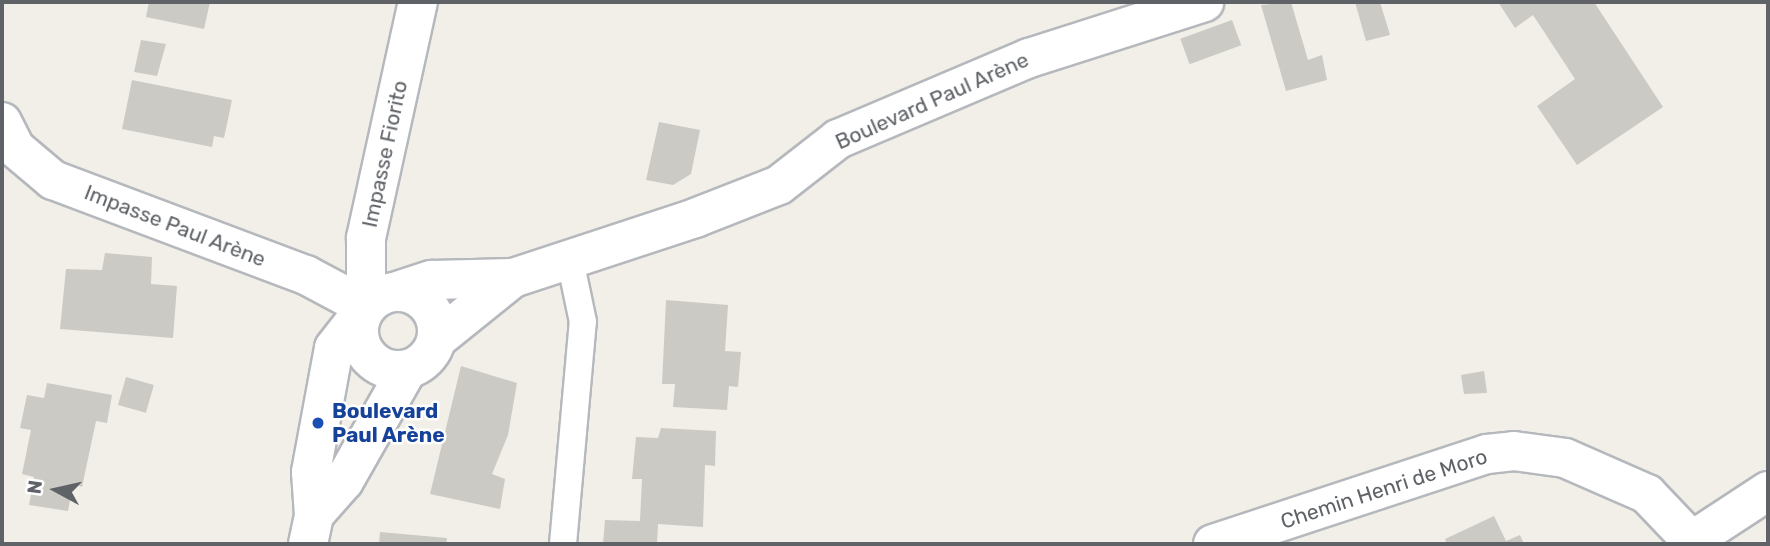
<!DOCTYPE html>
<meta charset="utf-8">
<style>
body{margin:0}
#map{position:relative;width:1770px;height:546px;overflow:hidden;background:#f1efe8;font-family:Rubik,sans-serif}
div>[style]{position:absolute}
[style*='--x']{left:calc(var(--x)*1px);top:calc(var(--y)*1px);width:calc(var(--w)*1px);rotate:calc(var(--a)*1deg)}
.building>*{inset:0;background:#cccac5;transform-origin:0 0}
.roads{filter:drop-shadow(2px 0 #b5b8bc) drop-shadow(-2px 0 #b5b8bc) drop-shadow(0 2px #b5b8bc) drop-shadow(0 -2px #b5b8bc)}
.service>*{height:26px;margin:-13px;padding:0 13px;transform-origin:13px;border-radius:13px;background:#fff}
.minor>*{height:38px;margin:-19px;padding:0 19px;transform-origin:19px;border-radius:19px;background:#fff}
.minor>.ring{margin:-19px;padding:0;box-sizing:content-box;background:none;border:38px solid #fff;border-radius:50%}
.dots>*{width:19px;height:19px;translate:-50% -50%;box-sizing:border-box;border:4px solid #fff;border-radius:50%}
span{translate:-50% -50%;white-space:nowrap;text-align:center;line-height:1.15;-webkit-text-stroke:5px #fff;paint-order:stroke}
.street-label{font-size:21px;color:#5f6368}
.transit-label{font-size:21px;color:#164399;font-weight:700}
.left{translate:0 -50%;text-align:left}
.frame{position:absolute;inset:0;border:4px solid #5f6368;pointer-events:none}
.north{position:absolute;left:21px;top:455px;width:70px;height:70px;-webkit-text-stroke:5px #fff;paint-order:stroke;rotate:278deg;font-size:19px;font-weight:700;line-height:28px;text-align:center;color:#5f6368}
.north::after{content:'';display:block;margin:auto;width:24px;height:32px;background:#5f6368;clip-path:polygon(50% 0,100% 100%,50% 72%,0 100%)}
</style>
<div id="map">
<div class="building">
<i style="clip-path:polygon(149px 2px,210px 2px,204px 29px,146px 17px)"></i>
<i style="clip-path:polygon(1291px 2px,1308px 60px,1322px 55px,1327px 80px,1286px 91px,1261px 5px)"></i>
<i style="clip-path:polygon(1355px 2px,1380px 2px,1390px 35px,1366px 41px)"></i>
<i style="clip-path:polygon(1498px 2px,1594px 2px,1663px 107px,1577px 165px,1537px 106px,1575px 79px,1533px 15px,1515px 28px)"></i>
<i style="left:1232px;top:20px;width:27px;height:55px;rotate:70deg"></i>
<i style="clip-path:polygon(141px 40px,166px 44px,157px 76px,134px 72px)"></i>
<i style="clip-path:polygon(132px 80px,232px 100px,224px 138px,214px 136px,212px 147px,122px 129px)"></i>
<i style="clip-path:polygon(659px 122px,700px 130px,691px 174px,673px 185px,646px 180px)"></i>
<i style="clip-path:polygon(105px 253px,152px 257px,151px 284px,177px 286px,173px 338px,60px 329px,66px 269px,102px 270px)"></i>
<i style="clip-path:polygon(666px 300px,728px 305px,725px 351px,741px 352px,738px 387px,729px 386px,727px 410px,673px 407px,675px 384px,662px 384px)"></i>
<i style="clip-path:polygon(461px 366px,517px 383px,508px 435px,492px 474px,505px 479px,500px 509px,430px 494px)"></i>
<i style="clip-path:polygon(1484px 371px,1487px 393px,1464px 394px,1461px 375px)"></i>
<i style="left:126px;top:377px;width:29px;height:29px;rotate:16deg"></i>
<i style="clip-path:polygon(47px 383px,112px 395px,107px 423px,96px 421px,82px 487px,73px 484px,68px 511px,29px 505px,34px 477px,22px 474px,31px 430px,20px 428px,27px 395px,44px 398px)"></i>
<i style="clip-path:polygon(661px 428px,716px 431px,715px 466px,705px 465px,703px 527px,658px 524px,657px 544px,603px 544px,605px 520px,640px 521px,642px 479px,632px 479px,636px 437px,658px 438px)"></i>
<i style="clip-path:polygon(1494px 516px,1506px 541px,1520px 535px,1524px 544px,1447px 544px,1445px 539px)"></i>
<i style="clip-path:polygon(380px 532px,447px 538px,446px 544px,379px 544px)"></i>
</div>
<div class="roads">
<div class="service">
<i style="--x:563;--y:544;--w:223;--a:-84.9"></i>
<i style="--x:583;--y:322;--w:63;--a:-101.8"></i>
</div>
<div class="minor">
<i style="--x:2;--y:122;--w:29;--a:63"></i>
<i style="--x:15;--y:148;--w:50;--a:40.1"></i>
<i style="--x:53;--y:180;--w:270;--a:20.6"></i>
<i style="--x:306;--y:275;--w:68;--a:28.1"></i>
<i class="ring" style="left:359px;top:292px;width:40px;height:40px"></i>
<i style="--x:394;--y:292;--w:40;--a:-18"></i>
<i style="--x:432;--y:280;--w:81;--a:-1.4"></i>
<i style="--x:513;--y:278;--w:192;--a:-18.2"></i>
<i style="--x:695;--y:218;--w:90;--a:-21.4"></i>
<i style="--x:779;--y:185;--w:75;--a:-37.9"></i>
<i style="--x:838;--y:139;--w:207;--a:-23"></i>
<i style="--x:1029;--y:58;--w:184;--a:-17.7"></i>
<i style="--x:366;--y:307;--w:69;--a:-90"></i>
<i style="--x:366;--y:238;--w:242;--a:-77.6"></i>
<i style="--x:437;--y:339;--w:97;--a:-38.8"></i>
<i style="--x:314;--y:515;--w:45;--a:-48.6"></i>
<i style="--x:344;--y:481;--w:128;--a:-60.4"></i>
<i style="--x:308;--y:544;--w:30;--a:-78"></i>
<i style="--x:314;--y:515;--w:43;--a:-94"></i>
<i style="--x:311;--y:472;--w:126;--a:-79.5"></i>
<i style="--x:334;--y:348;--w:52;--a:-52"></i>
<i style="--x:1213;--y:544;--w:288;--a:-18.2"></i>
<i style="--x:1487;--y:454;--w:27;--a:-6"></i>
<i style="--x:1514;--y:451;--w:51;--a:7.8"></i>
<i style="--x:1565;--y:458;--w:90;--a:23.7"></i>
<i style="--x:1647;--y:494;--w:64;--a:46.3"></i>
<i style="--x:1687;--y:544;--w:97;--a:-33.2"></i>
</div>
</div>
<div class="dots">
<i style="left:318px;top:423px;background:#1a4fb4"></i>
</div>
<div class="street-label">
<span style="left:932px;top:101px;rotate:-24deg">Boulevard Paul Arène</span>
<span style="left:385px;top:154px;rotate:-78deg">Impasse Fiorito</span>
<span style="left:175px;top:226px;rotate:21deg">Impasse Paul Arène</span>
<span style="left:1384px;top:489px;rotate:-18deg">Chemin Henri de Moro</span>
</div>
<div class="transit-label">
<span class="left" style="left:332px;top:423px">Boulevard<br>Paul Arène</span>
</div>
<div class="frame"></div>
<div class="north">N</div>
</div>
